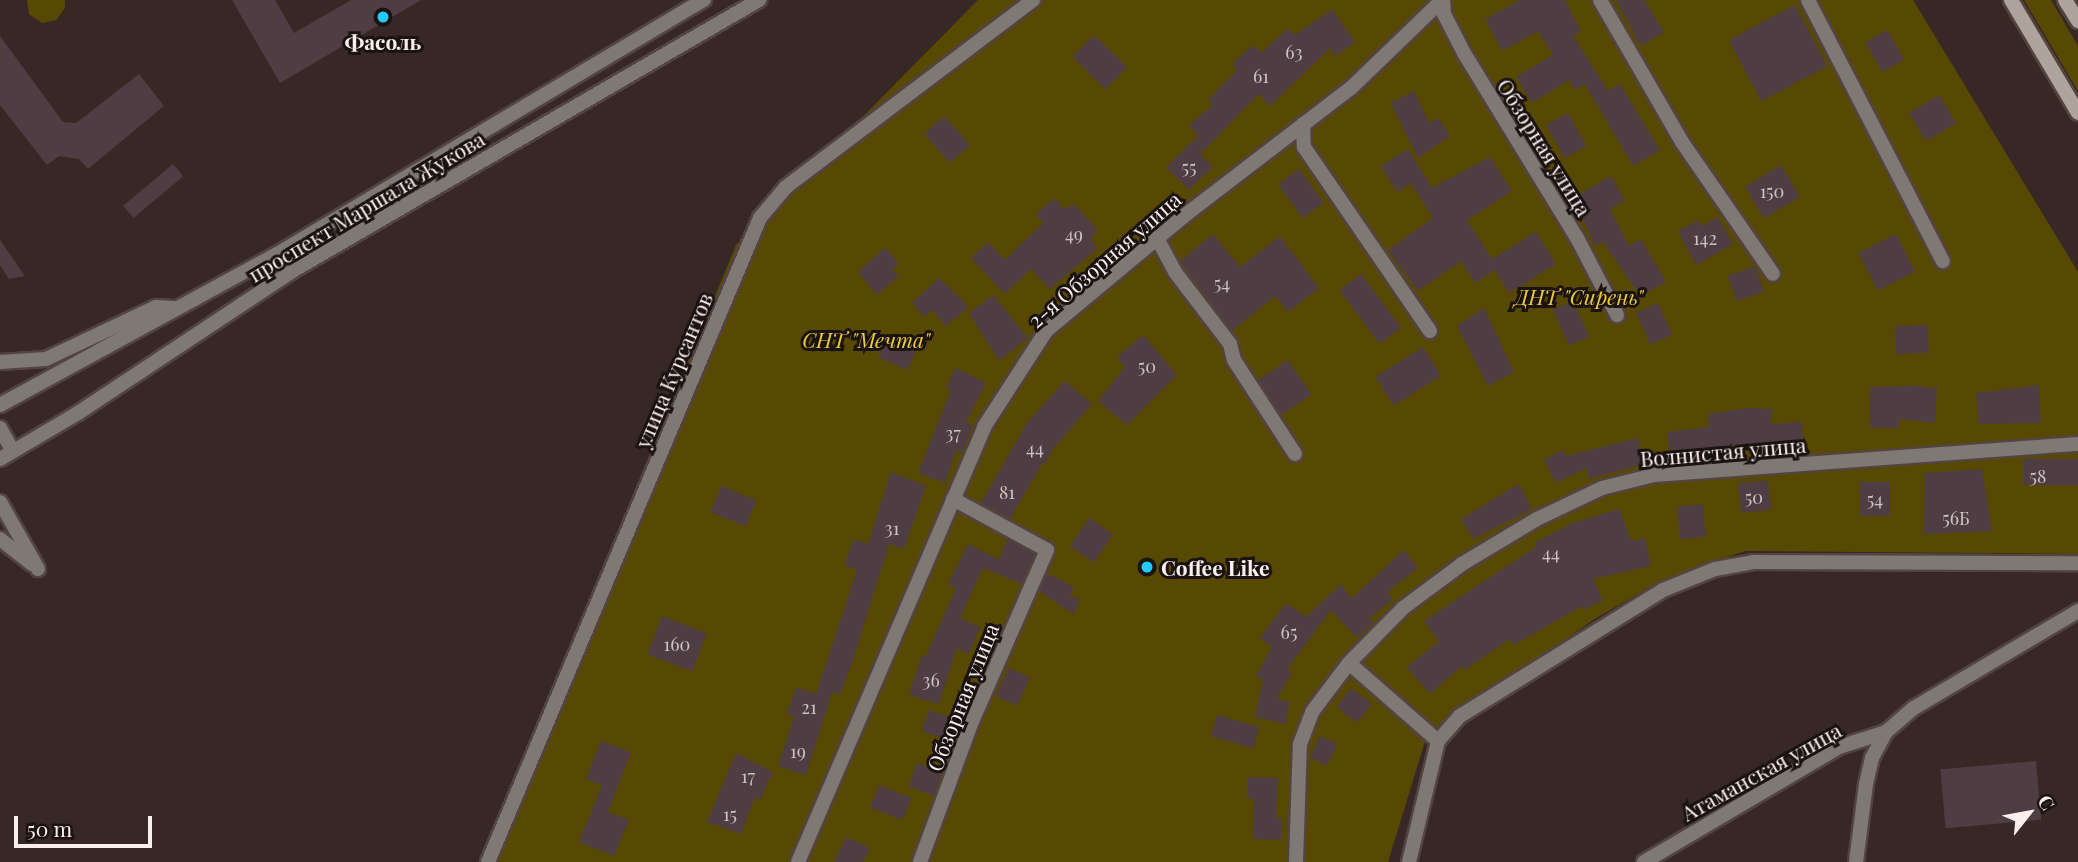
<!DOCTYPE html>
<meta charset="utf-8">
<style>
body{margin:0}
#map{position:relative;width:2078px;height:862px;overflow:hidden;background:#382825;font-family:"Playfair Display",serif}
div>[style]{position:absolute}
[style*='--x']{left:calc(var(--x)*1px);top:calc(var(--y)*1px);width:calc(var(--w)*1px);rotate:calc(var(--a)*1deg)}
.green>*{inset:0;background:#584902}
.building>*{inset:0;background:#4e3d42;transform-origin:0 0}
.roads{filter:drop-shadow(2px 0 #534441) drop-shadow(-2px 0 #534441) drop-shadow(0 2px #534441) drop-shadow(0 -2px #534441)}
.street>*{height:14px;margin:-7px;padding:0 7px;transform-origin:7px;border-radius:7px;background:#7f7973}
.secondary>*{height:14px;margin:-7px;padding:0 7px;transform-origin:7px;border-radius:7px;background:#aea49b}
.dots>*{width:19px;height:19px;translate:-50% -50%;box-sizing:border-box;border:4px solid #1a1312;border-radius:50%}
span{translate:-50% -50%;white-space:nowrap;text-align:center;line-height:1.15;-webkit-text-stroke:6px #1a1312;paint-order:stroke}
.number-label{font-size:18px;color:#cfc2c2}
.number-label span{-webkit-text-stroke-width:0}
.poi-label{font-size:21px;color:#faefed;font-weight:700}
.left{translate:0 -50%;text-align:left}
.street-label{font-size:21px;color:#faefed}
.park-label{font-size:21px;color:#eccb36;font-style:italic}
.north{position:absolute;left:1994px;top:778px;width:70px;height:70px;-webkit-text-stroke:5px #1a1312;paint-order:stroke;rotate:59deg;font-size:19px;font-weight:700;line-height:28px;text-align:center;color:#faefed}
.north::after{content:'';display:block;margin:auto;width:24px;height:32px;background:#faefed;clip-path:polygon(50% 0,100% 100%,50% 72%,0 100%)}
.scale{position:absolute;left:14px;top:816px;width:138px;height:32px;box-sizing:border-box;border:4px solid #faefed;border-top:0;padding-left:9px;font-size:21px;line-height:24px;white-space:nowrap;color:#faefed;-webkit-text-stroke:5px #1a1312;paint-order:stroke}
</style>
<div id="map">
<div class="green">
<i style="clip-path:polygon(27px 0,65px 0,65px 8px,56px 20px,42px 23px,29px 14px)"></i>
<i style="clip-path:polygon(978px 0,1913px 0,2078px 272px,2078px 554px,1745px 551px,1662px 580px,1593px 620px,1426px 738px,1388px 862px,482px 862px,736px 245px)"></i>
<i style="clip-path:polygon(2024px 0,2051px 0,2078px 46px,2078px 91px)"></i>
</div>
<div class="building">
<i style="clip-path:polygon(232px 0,275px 0,294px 33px,351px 0,421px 0,280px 83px)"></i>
<i style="clip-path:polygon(1520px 0,1565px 0,1581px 32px,1573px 36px,1608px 91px,1620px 84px,1660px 150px,1633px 166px,1585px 84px,1575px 90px,1569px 80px,1532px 103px,1516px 77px,1553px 55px,1538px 31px,1502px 51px,1485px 19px)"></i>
<i style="clip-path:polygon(1616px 0,1644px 0,1664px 32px,1641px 46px)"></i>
<i style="left:1795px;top:5px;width:69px;height:75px;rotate:62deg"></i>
<i style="clip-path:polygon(1332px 9px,1355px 42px,1336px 56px,1330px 48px,1270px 106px,1259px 94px,1200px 154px,1213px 167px,1189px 190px,1166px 167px,1198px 136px,1189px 125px,1213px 105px,1208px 100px,1237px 70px,1232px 64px,1253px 45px,1261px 53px,1288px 28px,1295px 35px)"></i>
<i style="left:1887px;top:30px;width:34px;height:25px;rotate:60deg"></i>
<i style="left:1094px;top:35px;width:46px;height:31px;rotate:44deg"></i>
<i style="clip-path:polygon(0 36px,63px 122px,76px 123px,139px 74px,164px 106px,88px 169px,79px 159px,59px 156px,47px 165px,0 105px)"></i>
<i style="clip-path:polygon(1414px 91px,1429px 123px,1438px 118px,1450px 136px,1418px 158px,1391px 103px)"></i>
<i style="left:1939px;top:95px;width:33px;height:35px;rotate:59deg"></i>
<i style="left:1568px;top:113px;width:38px;height:25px;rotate:61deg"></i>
<i style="left:944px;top:116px;width:39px;height:27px;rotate:48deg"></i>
<i style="clip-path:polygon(1408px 149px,1432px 188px,1490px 157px,1512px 191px,1467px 220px,1492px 259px,1536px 232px,1556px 264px,1509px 293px,1495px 270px,1475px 283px,1461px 261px,1418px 291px,1388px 250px,1433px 218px,1411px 183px,1397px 192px,1381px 166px)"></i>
<i style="left:173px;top:164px;width:16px;height:65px;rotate:50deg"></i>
<i style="left:1781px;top:165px;width:37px;height:42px;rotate:59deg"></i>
<i style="left:1299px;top:169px;width:42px;height:26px;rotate:54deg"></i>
<i style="clip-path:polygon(1611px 176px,1625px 201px,1610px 209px,1629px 246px,1641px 239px,1666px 282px,1640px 296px,1603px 242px,1595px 246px,1573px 198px)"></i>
<i style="clip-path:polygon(1055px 198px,1064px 209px,1074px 204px,1097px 229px,1091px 240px,1098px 248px,1050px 289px,1031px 269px,1005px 294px,971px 258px,988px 242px,1005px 260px,1043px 223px,1036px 214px)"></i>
<i style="clip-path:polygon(1718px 217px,1733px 244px,1696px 265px,1678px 231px,1698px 220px,1701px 226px)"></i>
<i style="clip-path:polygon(1213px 234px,1240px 267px,1280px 236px,1319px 288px,1288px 312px,1275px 296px,1232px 331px,1180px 261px)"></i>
<i style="left:1896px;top:234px;width:42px;height:42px;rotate:63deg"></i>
<i style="clip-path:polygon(0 240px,25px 276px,9px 279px,0 265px)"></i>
<i style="clip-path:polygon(885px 248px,899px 263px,892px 269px,899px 276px,877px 295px,858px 272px)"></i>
<i style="left:1755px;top:266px;width:27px;height:29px;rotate:70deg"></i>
<i style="left:1361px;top:274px;width:67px;height:27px;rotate:53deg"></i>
<i style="clip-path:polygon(939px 278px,969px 307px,945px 326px,932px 310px,924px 317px,912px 303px)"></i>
<i style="clip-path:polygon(993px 295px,1028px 338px,999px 361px,969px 313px)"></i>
<i style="left:1573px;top:301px;width:39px;height:22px;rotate:66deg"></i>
<i style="left:1658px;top:303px;width:35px;height:24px;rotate:66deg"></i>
<i style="clip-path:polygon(1484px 308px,1514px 372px,1488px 386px,1457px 326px)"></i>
<i style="left:1928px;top:325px;width:28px;height:33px;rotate:88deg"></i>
<i style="left:888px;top:335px;width:32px;height:24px;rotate:24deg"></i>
<i style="clip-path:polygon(1143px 335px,1177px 375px,1127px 425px,1098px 401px,1125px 367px,1117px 357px)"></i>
<i style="left:1423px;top:347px;width:34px;height:56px;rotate:58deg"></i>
<i style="left:1288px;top:360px;width:42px;height:36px;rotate:56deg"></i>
<i style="clip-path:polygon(956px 368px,986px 383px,966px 422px,973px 425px,962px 453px,956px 450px,945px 483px,918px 473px,951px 390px,946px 387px)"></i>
<i style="clip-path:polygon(1065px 381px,1092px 404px,1052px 450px,1045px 464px,1043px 462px,1010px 519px,981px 503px,1027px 423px)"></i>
<i style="clip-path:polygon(2039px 385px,2041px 423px,1979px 424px,1976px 393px)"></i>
<i style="clip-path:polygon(1913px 386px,1937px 388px,1935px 423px,1899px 419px,1899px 428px,1870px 428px,1870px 387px)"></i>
<i style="clip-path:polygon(1747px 408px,1772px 409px,1771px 424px,1802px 422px,1803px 454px,1782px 455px,1782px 446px,1731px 446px,1689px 450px,1690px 458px,1671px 461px,1667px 432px,1709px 427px,1708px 414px)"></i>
<i style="clip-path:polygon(1638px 438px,1644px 464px,1589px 479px,1586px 468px,1556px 483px,1544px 460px,1563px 450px,1566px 456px)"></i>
<i style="left:2078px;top:459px;width:26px;height:55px;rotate:90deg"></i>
<i style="clip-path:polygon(1982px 469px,1992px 531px,1924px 534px,1925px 473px)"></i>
<i style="clip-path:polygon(891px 472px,926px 486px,904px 549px,889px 544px,854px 657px,840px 695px,832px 692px,806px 775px,778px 766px,794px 717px,787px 715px,796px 687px,816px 694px,857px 570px,844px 565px,854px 539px,868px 544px)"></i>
<i style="left:1768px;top:480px;width:30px;height:30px;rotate:84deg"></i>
<i style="left:1860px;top:482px;width:30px;height:34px"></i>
<i style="clip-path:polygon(1519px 484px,1532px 509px,1473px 539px,1461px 519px)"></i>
<i style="left:721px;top:486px;width:38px;height:28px;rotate:22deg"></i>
<i style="left:1703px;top:504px;width:33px;height:26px;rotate:85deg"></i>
<i style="clip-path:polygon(1619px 509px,1631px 541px,1645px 538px,1651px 566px,1593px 579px,1603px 600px,1584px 610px,1583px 606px,1513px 645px,1510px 639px,1464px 670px,1462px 666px,1430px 694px,1407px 667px,1439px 641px,1424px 621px,1536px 547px,1534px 543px,1572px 523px)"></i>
<i style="left:1089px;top:518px;width:29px;height:34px;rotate:34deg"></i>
<i style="clip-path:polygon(1007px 539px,1035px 554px,1022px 584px,983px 568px,960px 618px,980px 627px,969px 654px,957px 648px,939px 704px,909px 695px,922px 655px,926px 656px,956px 588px,948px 585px,968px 544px,999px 560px)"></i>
<i style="clip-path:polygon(1404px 550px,1418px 568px,1387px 592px,1393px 599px,1369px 619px,1373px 623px,1357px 638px,1331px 610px,1287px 669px,1292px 672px,1277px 699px,1290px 702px,1285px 724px,1255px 717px,1263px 680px,1256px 676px,1272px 647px,1260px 638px,1286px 603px,1306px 617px,1341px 584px,1351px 599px)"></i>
<i style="clip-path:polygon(1047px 573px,1074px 587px,1070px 595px,1080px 600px,1073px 614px,1039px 591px)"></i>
<i style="left:662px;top:616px;width:48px;height:41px;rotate:21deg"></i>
<i style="left:1009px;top:668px;width:23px;height:31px;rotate:25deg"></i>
<i style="left:1351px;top:688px;width:26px;height:24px;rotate:37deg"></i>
<i style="left:929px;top:710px;width:32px;height:22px;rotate:20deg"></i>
<i style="left:1217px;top:715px;width:44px;height:22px;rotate:16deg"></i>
<i style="left:1320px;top:736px;width:19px;height:24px;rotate:25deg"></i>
<i style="clip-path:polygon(601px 741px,631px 752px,608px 812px,629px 820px,614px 856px,579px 842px,602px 785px,586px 779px)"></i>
<i style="clip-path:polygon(736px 753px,773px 772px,760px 800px,755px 797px,741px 834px,707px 822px)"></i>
<i style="left:2036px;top:761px;width:59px;height:96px;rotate:85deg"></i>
<i style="left:917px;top:763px;width:27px;height:25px;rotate:20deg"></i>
<i style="clip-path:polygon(1248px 777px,1278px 778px,1276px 818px,1282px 819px,1281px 840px,1253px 839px,1254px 799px,1247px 798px)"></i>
<i style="left:879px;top:785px;width:35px;height:24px;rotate:22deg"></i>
<i style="clip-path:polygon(846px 837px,870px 848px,863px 862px,834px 862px)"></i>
</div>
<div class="roads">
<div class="street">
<i style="--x:1443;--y:0;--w:14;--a:86"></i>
<i style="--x:1444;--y:14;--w:44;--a:62.9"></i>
<i style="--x:1464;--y:53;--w:217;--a:58.6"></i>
<i style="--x:1577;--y:238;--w:87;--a:62.5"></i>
<i style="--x:1600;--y:0;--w:164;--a:60"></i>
<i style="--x:1682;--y:142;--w:160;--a:55.4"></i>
<i style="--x:1808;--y:0;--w:294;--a:62.7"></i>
<i style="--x:1303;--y:124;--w:23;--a:88"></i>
<i style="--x:1304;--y:147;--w:223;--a:55.6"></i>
<i style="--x:1157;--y:238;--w:38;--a:62"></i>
<i style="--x:1175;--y:272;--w:91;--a:52.6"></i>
<i style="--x:1230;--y:344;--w:16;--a:76"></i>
<i style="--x:1234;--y:360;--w:112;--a:57"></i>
<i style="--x:0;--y:362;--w:46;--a:-3.7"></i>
<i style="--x:46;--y:359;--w:122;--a:-25.3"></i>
<i style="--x:156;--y:307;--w:17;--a:3"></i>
<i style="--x:0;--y:405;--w:324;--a:-28.6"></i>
<i style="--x:284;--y:250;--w:489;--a:-30.8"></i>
<i style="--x:0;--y:428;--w:26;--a:61"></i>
<i style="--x:0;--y:459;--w:91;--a:-30.5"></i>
<i style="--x:78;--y:413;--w:259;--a:-33.5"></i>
<i style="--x:294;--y:270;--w:538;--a:-30.14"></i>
<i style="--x:0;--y:502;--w:77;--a:60.4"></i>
<i style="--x:0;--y:539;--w:41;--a:38"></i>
<i style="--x:1349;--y:663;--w:118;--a:41.2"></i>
<i style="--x:488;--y:862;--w:699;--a:-67.1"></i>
<i style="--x:760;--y:218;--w:40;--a:-50"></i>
<i style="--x:786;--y:187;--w:310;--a:-37.1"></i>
<i style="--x:798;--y:862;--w:473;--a:-66.8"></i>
<i style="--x:984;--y:427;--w:114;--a:-57.1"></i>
<i style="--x:1046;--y:331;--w:180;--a:-39.8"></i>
<i style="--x:1184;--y:216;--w:210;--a:-37.5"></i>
<i style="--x:1351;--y:88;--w:127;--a:-44"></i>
<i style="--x:920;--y:862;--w:147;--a:-69.7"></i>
<i style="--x:971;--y:724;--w:190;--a:-66.4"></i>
<i style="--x:1047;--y:550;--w:107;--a:-151.5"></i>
<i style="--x:1296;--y:862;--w:118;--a:-88.1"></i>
<i style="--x:1300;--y:744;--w:34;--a:-69"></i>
<i style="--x:1312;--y:712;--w:61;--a:-52.9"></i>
<i style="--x:1349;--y:663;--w:77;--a:-45.5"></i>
<i style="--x:1403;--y:608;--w:74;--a:-36.7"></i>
<i style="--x:1462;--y:564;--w:87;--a:-31"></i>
<i style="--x:1537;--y:519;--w:72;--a:-25.5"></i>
<i style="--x:1602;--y:488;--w:54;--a:-14"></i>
<i style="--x:1654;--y:475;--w:425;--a:-4.2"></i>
<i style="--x:1409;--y:862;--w:124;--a:-76.5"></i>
<i style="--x:1438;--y:741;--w:33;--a:-49"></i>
<i style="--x:1460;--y:716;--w:239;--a:-31.8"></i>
<i style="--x:1663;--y:590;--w:56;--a:-22"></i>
<i style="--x:1715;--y:569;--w:39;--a:-10"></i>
<i style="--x:1753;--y:562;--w:325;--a:0.2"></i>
<i style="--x:1644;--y:862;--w:226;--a:-30.5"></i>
<i style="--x:1839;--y:747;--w:49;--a:-17.7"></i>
<i style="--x:1886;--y:732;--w:37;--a:-41"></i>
<i style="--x:1914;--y:708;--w:191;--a:-30.6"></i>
<i style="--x:1856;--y:862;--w:79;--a:-82.7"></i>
<i style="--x:1866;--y:784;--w:27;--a:-77"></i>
<i style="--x:1872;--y:758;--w:30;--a:-62"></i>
</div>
<div class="secondary">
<i style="--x:2011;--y:0;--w:131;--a:59.3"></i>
<i style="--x:2065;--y:0;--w:25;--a:58"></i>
</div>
</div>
<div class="dots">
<i style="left:383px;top:17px;background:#22c9fd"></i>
<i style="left:1147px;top:567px;background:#22c9fd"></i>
</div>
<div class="number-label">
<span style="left:1294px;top:52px">63</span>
<span style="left:1261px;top:76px">61</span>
<span style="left:1189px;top:167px">55</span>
<span style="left:1772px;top:191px">150</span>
<span style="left:1074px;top:234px">49</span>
<span style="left:1705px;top:238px">142</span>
<span style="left:1222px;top:283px">54</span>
<span style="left:1147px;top:366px">50</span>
<span style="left:953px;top:433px">37</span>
<span style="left:1035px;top:448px">44</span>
<span style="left:2038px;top:476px">58</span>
<span style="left:1007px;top:492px">81</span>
<span style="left:1754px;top:497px">50</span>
<span style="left:1875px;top:499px">54</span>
<span style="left:1956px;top:518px">56Б</span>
<span style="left:892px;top:528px">31</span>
<span style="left:1551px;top:553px">44</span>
<span style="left:1289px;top:632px">65</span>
<span style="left:677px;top:644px">160</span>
<span style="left:931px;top:680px">36</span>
<span style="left:809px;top:707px">21</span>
<span style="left:798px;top:751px">19</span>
<span style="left:748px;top:776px">17</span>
<span style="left:730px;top:814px">15</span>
</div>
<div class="poi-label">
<span style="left:383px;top:41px">Фасоль</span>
<span class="left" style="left:1161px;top:567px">Coffee Like</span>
</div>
<div class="street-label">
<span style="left:1545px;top:147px;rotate:58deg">Обзорная улица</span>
<span style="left:366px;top:206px;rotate:-31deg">проспект Маршала Жукова</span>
<span style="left:1104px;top:259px;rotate:-41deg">2-я Обзорная улица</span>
<span style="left:673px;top:370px;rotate:-67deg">улица Курсантов</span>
<span style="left:1723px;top:451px;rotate:-5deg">Волнистая улица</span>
<span style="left:962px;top:697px;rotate:-68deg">Обзорная улица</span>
<span style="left:1761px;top:771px;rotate:-29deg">Атаманская улица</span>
</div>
<div class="park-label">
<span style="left:1579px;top:296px">ДНТ "Сирень"</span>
<span style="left:866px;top:339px">СНТ "Мечта"</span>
</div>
<div class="north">С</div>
<div class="scale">50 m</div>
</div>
